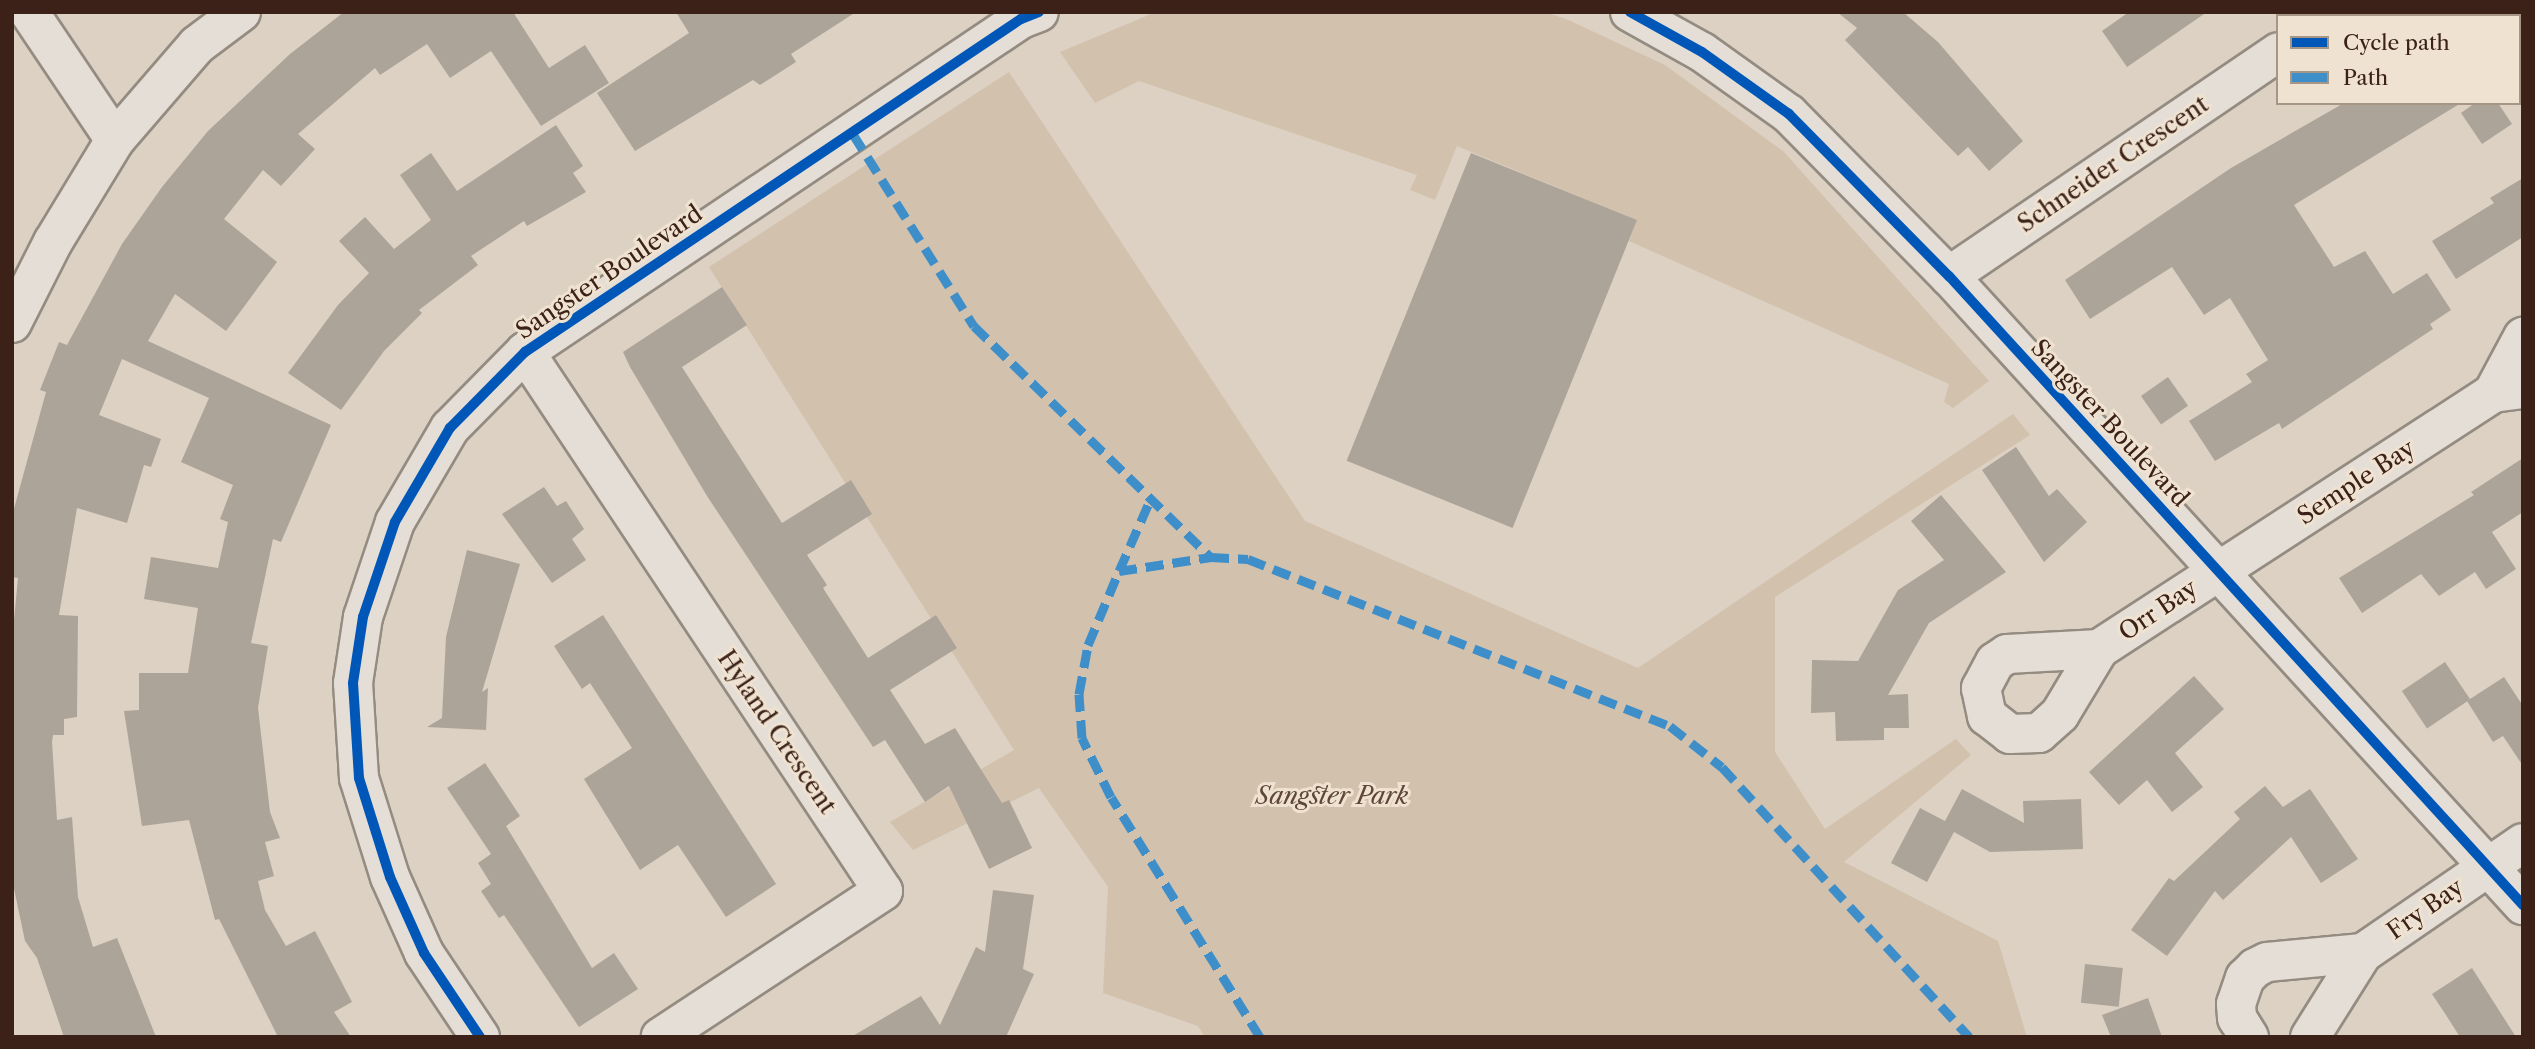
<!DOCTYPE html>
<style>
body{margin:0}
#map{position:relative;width:2535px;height:1049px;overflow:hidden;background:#dcd1c2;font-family:"Libre Caslon Text",serif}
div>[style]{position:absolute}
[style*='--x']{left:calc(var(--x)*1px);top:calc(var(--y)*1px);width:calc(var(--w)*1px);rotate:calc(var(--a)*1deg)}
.green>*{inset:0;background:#d2c1ad}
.building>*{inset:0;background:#ada499;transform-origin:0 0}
.roads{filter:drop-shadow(2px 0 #948b81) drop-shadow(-2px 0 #948b81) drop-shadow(0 2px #948b81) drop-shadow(0 -2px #948b81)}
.minor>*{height:38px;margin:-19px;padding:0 19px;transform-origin:19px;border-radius:19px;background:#e4ded6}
.quiet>*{height:9px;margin-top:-4.5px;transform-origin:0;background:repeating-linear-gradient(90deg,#3e8ec9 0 18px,transparent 0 27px)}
.cycleway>*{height:10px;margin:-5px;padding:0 5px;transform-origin:5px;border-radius:5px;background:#0057b8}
span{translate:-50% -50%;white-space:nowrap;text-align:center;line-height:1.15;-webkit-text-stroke:6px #efe2d0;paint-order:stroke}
.street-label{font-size:24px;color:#3b2118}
.park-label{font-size:24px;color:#5e4639;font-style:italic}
.frame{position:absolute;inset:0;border:14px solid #3b2118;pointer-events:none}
.legend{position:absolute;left:2276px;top:14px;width:245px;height:91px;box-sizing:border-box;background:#efe2d0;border:2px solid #a79586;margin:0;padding:9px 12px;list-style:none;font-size:21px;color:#3b2118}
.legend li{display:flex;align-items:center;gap:14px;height:35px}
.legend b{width:35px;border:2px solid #a79586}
</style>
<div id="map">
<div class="green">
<i style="clip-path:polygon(1156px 12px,1544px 12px,1566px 19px,1665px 65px,1784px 152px,1989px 381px,1953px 408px,1944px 402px,1949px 384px,1629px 241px,1636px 220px,1457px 146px,1435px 200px,1410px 190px,1417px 175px,1139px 81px,1095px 103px,1060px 52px)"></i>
<i style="clip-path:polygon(1009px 72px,1305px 521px,1638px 668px,2013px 414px,2030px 435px,1775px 597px,1775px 752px,1825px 829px,1956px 739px,1971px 755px,1844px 862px,1998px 941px,2027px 1037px,1205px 1037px,1198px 1026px,1103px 993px,1108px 887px,1039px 788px,913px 850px,890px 822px,1014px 750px,709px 267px)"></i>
</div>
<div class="building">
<i style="clip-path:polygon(344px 12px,513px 12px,549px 68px,585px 45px,609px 83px,541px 126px,491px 51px,450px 78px,427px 44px,380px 75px,375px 68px,298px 134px,315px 149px,281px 186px,263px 170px,224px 219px,277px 262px,226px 331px,175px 294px,148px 341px,331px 425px,281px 542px,273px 539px,251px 643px,268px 646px,258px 708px,270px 812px,280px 838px,265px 842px,274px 876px,258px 881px,265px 910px,286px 946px,315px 931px,352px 1002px,334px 1012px,351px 1037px,278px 1037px,219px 919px,215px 920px,189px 820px,142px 826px,124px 711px,139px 710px,139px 673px,188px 673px,198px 608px,144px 599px,151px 557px,218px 568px,228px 522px,220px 519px,233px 485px,181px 462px,209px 398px,122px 359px,99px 415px,161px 439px,151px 467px,144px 465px,127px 523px,77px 508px,59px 615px,78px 616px,77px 717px,64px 719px,64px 735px,53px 735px,52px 742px,57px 820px,72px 817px,78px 897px,93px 947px,117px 938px,156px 1037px,64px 1037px,37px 958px,25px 941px,12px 879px,12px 641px,18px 578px,12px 577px,12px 516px,46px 392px,40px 390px,59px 342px,67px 345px,122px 244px,162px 187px,208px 131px,290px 54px)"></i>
<i style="clip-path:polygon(676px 12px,856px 12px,791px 54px,796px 62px,760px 85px,753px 80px,635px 151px,597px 93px,689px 33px)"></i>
<i style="clip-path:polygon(1837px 12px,1903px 12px,1938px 42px,2023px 141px,1989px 171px,1968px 147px,1958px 156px,1845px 40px,1857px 28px)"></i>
<i style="clip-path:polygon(2129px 12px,2207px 12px,2127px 67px,2102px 31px)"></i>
<i style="clip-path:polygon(2344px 103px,2461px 103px,2294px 205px,2334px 267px,2365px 251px,2393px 294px,2427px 273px,2451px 310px,2430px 324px,2433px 329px,2282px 429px,2279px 423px,2215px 461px,2189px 421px,2252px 382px,2246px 374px,2268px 360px,2230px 298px,2204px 315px,2172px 267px,2090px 319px,2065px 280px,2231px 168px)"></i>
<i style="clip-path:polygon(2475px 103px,2498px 103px,2512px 124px,2482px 144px,2461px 113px)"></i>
<i style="clip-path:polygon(556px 125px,583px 166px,573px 173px,586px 192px,527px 226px,524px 221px,471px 256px,478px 265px,419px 310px,422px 313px,384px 351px,341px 410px,288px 373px,338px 305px,369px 273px,339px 241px,365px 217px,394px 249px,431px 220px,400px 175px,431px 153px,457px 191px)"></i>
<i style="left:1471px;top:153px;width:179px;height:332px;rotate:22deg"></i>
<i style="clip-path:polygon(2523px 178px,2523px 237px,2456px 279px,2432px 241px,2494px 203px,2490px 198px)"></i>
<i style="clip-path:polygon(722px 287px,747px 325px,682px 367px,782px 523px,851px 480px,872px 514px,807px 555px,827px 585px,823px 588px,868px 658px,936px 615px,957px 648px,890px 690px,925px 744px,955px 728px,1002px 803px,1009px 800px,1032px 848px,989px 869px,949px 786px,925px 802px,885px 740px,873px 747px,707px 496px,630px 367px,623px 352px)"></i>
<i style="left:2168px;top:377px;width:35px;height:33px;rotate:55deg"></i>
<i style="clip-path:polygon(2016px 447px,2049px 496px,2057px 489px,2087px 522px,2044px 562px,1982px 470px)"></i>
<i style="clip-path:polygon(2523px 458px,2523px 512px,2492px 532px,2516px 569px,2486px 589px,2475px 572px,2439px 596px,2421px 574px,2362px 613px,2339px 578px,2474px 495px,2471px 492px)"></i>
<i style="clip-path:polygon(544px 487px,557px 506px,566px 501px,584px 529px,572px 539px,586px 560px,552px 583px,502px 514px)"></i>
<i style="clip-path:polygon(1941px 495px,2006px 572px,1929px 623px,1888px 695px,1908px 694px,1909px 728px,1884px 728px,1884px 740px,1836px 741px,1835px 712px,1811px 713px,1812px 660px,1858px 661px,1898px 590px,1944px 560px,1911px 521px)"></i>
<i style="clip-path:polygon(467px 550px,520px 564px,482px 692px,488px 688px,486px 730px,427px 727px,442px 718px,446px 637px)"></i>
<i style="clip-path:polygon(603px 615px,776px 884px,726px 917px,678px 845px,640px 870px,584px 779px,632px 748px,590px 683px,582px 689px,554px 646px)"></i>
<i style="left:2445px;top:662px;width:45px;height:52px;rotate:56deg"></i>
<i style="clip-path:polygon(2194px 676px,2224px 709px,2175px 753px,2203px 787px,2172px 812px,2147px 780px,2119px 805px,2089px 772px)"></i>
<i style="clip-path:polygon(2504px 677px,2523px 706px,2523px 766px,2503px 736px,2493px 742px,2467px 701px)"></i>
<i style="clip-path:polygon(485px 763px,520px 816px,506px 826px,592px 968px,614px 953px,638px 989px,579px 1027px,504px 915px,499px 918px,481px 891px,491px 884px,478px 863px,491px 854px,447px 788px)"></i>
<i style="clip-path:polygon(2265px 786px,2283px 807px,2310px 789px,2358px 859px,2321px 883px,2291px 837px,2223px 900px,2215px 891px,2167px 956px,2131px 930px,2169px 878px,2174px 881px,2240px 819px,2234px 812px)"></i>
<i style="clip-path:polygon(1962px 789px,2024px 823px,2023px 801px,2081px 799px,2083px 849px,1990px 852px,1954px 832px,1927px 882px,1891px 863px,1920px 808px,1945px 821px)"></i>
<i style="clip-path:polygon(993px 890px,1034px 895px,1023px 969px,1034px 974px,1006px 1037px,851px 1037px,921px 996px,940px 1025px,976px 947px,985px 952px)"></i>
<i style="left:2085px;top:964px;width:38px;height:39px;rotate:6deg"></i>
<i style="clip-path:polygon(2472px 968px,2516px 1037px,2460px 1037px,2446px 1015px,2432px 994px)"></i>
<i style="clip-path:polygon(2148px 998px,2162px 1037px,2111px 1037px,2102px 1015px)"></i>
</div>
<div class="roads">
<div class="minor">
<i style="--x:29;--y:12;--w:154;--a:56.1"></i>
<i style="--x:1630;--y:12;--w:82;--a:29.1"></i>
<i style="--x:1702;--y:52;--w:107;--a:35.5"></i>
<i style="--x:1789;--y:114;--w:228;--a:45.4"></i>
<i style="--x:1949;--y:276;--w:852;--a:47.62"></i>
<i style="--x:2331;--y:16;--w:6;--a:-39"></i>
<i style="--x:1949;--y:276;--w:398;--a:-34.2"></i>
<i style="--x:12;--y:323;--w:91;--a:-63.2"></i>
<i style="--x:53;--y:242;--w:119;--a:-58.7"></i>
<i style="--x:115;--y:140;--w:125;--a:-49.2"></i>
<i style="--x:197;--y:45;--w:55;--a:-36.9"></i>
<i style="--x:525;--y:352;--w:647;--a:56.41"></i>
<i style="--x:883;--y:891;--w:266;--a:146.7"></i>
<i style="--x:2493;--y:393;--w:64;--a:-61.8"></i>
<i style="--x:2099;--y:649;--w:92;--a:176.9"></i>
<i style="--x:2007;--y:654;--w:14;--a:146"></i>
<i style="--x:1995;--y:662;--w:30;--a:118"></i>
<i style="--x:1981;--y:688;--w:29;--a:78"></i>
<i style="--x:1987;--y:716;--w:29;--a:38"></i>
<i style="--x:2010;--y:734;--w:29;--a:-2"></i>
<i style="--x:2039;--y:733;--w:28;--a:-42"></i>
<i style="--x:2060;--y:714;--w:76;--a:-59"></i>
<i style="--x:2099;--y:649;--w:470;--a:-33"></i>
<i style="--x:2493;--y:393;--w:30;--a:-8"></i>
<i style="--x:480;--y:1037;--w:101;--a:-123.7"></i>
<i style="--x:424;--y:953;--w:83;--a:-114.1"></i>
<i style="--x:390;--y:877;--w:104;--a:-107.4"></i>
<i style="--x:359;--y:778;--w:95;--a:-93.6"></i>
<i style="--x:353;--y:683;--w:67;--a:-81.4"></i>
<i style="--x:363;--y:617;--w:100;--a:-71.4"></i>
<i style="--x:395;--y:522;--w:109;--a:-59.7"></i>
<i style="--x:450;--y:428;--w:107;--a:-45.4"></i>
<i style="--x:525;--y:352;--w:597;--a:-33.88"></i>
<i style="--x:1021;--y:19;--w:19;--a:-21"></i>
<i style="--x:2249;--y:1037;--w:22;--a:-122"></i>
<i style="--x:2237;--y:1018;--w:14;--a:-94"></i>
<i style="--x:2236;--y:1004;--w:28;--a:-71"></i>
<i style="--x:2245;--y:978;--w:14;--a:-45"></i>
<i style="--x:2255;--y:968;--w:13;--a:-27"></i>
<i style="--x:2267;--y:962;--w:96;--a:-5.4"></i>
<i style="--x:2310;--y:1037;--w:99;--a:-57.8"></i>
<i style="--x:2363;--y:953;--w:194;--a:-34.5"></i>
</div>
</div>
<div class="quiet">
<i style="--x:853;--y:134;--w:227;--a:57.8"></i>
<i style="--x:974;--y:326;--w:331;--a:44.3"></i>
<i style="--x:1119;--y:571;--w:80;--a:-66.3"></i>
<i style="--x:1260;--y:1037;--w:282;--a:-121.8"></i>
<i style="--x:1111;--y:797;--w:66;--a:-116.2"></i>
<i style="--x:1082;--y:738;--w:44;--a:-93.9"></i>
<i style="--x:1079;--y:694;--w:50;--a:-79.6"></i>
<i style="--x:1088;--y:645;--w:80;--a:-67.3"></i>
<i style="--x:1119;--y:571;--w:93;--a:-8.7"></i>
<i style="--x:1211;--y:557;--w:37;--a:3"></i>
<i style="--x:1248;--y:559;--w:454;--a:21.6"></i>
<i style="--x:1670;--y:726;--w:66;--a:38.3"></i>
<i style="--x:1722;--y:767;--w:366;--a:47.5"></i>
</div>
<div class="cycleway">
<i style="--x:1630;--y:12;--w:82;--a:29.1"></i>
<i style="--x:1702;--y:52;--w:107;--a:35.5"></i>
<i style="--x:1789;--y:114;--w:228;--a:45.4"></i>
<i style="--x:1949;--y:276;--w:852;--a:47.62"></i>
<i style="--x:480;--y:1037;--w:101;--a:-123.7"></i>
<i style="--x:424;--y:953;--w:83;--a:-114.1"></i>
<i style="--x:390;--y:877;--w:104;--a:-107.4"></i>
<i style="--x:359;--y:778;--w:95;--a:-93.6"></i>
<i style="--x:353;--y:683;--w:67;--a:-81.4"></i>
<i style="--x:363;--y:617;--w:100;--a:-71.4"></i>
<i style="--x:395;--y:522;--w:109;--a:-59.7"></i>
<i style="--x:450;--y:428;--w:107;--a:-45.4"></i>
<i style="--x:525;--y:352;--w:597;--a:-33.88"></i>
<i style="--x:1021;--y:19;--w:19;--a:-21"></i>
</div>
<div class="street-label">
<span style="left:2113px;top:164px;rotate:-34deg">Schneider Crescent</span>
<span style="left:609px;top:272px;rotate:-34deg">Sangster Boulevard</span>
<span style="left:2110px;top:423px;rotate:47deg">Sangster Boulevard</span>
<span style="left:2356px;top:482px;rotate:-33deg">Semple Bay</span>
<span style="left:2158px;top:610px;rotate:-34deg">Orr Bay</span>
<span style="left:777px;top:732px;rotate:56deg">Hyland Crescent</span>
<span style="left:2425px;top:909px;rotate:-35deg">Fry Bay</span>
</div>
<div class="park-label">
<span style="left:1332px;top:796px">Sangster Park</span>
</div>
<div class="frame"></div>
<ul class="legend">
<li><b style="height:9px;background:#0057b8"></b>Cycle path</li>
<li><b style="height:9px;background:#3e8ec9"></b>Path</li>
</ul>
</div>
